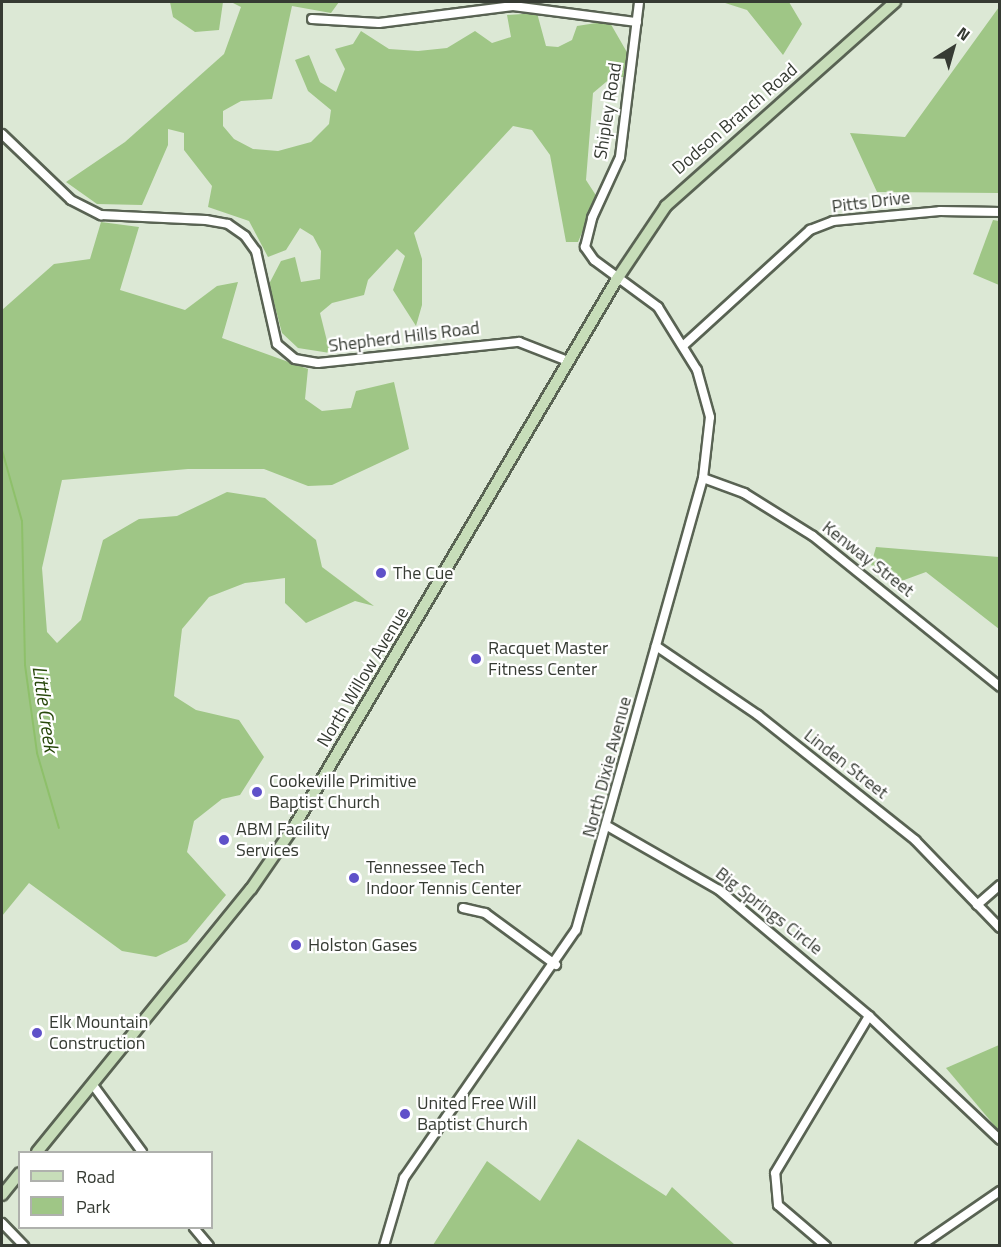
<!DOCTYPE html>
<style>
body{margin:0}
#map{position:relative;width:1001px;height:1247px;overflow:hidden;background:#dce8d5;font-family:"Titillium Web",sans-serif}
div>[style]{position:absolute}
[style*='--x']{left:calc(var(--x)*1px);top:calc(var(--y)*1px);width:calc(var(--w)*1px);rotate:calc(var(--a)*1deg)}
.green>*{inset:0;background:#9fc686}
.stream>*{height:2px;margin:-1px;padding:0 1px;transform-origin:1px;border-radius:1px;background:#8ec06a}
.roads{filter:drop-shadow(2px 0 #596353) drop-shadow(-2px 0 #596353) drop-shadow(0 2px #596353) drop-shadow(0 -2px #596353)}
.minor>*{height:8px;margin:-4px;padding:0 4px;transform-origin:4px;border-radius:4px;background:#fff}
.major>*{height:10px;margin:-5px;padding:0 5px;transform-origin:5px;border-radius:5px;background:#c7ddb9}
.dots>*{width:16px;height:16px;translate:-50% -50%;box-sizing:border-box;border:3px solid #fff;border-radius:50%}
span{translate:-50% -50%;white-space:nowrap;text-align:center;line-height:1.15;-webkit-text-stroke:4.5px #fff;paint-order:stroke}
.street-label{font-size:18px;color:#363b33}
.poi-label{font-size:18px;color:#363b33}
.left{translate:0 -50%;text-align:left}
.water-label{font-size:20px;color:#28480b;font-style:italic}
.frame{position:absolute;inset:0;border:3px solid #363b33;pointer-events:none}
.legend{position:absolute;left:18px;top:1151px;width:195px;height:78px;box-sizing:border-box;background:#fff;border:2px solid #afb1ad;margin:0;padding:8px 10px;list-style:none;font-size:18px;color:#363b33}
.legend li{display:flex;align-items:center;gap:12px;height:30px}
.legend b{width:30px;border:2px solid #afb1ad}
.north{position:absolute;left:923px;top:18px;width:60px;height:60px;-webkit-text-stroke:4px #fff;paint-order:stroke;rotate:37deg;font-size:16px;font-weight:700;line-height:24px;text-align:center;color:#363b33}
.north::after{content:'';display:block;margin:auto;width:21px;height:27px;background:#363b33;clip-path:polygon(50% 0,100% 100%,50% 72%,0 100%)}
</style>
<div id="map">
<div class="green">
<i style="clip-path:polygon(170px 2px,223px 2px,219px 30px,195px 32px,173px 17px)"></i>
<i style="clip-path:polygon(231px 2px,339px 2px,331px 13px,292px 6px,272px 99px,241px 101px,223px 111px,223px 126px,234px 139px,253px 149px,278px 151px,311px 142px,329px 124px,331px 110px,308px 91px,295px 60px,309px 55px,320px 82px,336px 92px,345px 69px,335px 49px,353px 44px,361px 31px,389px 49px,418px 51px,447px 48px,475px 31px,492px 43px,511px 37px,507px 15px,537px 13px,546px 46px,558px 47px,572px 40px,577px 26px,609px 21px,628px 54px,626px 77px,612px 77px,593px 93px,586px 180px,597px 197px,578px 242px,566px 242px,550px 155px,532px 130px,513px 126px,414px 233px,422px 259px,422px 305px,416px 326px,393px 290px,405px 256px,397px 249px,368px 280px,364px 295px,332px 303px,320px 313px,330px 353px,298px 348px,282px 333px,269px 284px,281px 261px,295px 257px,301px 282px,320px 279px,321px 251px,313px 236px,300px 228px,286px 250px,268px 257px,249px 221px,208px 207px,212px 186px,184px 150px,184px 133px,168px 129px,168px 145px,142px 205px,97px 204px,66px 182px,125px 142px,224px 54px,241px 7px)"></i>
<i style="clip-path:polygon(722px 2px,789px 2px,802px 24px,783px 55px,747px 10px)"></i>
<i style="clip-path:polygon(999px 7px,999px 193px,877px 192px,850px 133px,905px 137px)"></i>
<i style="clip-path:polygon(993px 220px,999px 221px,999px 285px,973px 274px)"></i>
<i style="clip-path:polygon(101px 222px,139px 227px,120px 290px,185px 310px,217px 286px,238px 282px,222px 338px,308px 369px,305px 399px,322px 411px,351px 408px,356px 391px,394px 382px,409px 449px,332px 485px,308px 486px,264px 469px,188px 469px,62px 480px,42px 568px,47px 632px,57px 643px,81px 620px,103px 540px,139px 519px,177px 516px,227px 492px,265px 498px,316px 540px,322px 567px,374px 606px,355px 601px,306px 623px,285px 603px,285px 578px,245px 583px,209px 597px,182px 629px,174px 696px,196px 710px,239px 720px,264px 757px,240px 795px,222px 799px,194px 821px,187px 852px,226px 895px,187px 942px,156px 957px,122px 951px,29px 883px,2px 916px,2px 310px,54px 264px,90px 259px)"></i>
<i style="clip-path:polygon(876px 547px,999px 557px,999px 629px,926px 572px,896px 583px,871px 565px)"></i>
<i style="clip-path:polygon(999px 1045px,999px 1131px,946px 1068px)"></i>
<i style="clip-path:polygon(578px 1139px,666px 1196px,672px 1187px,735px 1245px,433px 1245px,487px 1161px,540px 1201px)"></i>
</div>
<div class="stream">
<i style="--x:2;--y:450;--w:74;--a:74.3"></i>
<i style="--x:22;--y:521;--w:144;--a:88.8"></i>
<i style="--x:25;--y:665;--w:89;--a:82.2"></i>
<i style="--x:37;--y:753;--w:78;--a:73.7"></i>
</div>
<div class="roads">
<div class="minor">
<i style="--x:312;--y:19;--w:67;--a:3.4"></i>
<i style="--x:379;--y:23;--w:135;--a:-7.2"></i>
<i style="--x:513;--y:6;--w:125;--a:7.4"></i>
<i style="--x:2;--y:134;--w:95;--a:43.7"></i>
<i style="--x:71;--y:200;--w:34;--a:27"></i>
<i style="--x:101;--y:215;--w:105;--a:2.7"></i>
<i style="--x:206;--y:220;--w:22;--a:10"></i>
<i style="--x:228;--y:224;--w:21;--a:35"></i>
<i style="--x:245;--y:236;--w:19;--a:54"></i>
<i style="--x:256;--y:251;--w:95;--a:77.3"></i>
<i style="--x:277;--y:344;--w:23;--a:40"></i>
<i style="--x:295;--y:359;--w:23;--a:10"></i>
<i style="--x:318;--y:363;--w:202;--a:-6"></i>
<i style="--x:519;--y:342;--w:53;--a:21.2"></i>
<i style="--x:684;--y:345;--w:171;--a:-42.4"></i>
<i style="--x:810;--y:230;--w:25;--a:-21"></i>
<i style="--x:833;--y:221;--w:107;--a:-5.3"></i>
<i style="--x:940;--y:211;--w:60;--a:1"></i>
<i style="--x:703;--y:478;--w:44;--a:20.1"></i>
<i style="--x:744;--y:493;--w:81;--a:31.9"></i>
<i style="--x:813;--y:536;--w:240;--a:38.9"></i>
<i style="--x:656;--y:646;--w:123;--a:34.1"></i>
<i style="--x:758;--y:715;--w:201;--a:38.5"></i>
<i style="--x:915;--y:840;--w:122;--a:46"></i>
<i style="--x:609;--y:827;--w:127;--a:29.8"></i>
<i style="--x:719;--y:890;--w:196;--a:40"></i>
<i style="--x:977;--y:905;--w:30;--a:-41"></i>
<i style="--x:463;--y:908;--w:23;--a:13"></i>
<i style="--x:485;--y:913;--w:88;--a:36.2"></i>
<i style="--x:93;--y:1085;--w:83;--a:53.8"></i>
<i style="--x:2;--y:1223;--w:32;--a:46"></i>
<i style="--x:194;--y:1228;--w:23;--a:50"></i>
<i style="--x:384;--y:1246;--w:71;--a:-73.6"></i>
<i style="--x:404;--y:1178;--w:302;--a:-55.3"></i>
<i style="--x:576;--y:930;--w:470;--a:-74.3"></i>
<i style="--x:703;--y:478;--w:61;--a:-83.5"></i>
<i style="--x:710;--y:417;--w:49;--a:-105.5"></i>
<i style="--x:697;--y:370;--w:74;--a:-121.8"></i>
<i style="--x:658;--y:307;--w:79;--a:-143.7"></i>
<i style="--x:594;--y:260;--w:16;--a:-125"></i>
<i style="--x:585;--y:247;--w:30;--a:-76"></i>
<i style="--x:592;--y:218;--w:67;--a:-65.3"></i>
<i style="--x:620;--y:157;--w:156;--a:-83"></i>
<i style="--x:826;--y:1246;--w:63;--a:-139.5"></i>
<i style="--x:778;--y:1205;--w:32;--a:-95"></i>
<i style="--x:775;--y:1173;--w:183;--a:-59.1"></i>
<i style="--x:869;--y:1016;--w:180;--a:43.4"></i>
<i style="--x:920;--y:1246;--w:97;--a:-34.5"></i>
</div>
<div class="major">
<i style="--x:37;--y:1152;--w:339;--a:-50.9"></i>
<i style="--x:251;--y:889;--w:78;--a:-55.5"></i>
<i style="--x:295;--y:825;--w:634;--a:-59.47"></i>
<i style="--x:617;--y:279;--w:88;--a:-56.1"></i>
<i style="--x:666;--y:206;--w:307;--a:-41.7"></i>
<i style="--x:2;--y:1195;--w:28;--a:-51"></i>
</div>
</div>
<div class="dots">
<i style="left:381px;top:573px;background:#5f51c9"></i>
<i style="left:476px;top:659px;background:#5f51c9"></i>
<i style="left:257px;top:792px;background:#5f51c9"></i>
<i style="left:224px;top:840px;background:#5f51c9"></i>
<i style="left:354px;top:878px;background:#5f51c9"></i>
<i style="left:296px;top:945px;background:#5f51c9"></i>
<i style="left:37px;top:1033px;background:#5f51c9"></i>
<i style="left:405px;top:1114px;background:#5f51c9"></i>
</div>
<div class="street-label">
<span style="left:608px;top:111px;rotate:-81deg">Shipley Road</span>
<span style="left:735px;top:119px;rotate:-41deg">Dodson Branch Road</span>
<span style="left:871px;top:202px;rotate:-7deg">Pitts Drive</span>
<span style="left:404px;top:337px;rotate:-7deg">Shepherd Hills Road</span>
<span style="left:868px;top:559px;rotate:38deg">Kenway Street</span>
<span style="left:363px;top:677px;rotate:-59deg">North Willow Avenue</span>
<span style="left:846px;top:764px;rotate:38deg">Linden Street</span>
<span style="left:607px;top:767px;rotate:-75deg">North Dixie Avenue</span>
<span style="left:769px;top:911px;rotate:38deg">Big Springs Circle</span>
</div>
<div class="poi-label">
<span class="left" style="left:393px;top:573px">The Cue</span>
<span class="left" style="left:488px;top:659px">Racquet Master<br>Fitness Center</span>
<span class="left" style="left:269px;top:792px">Cookeville Primitive<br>Baptist Church</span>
<span class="left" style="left:236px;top:840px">ABM Facility<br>Services</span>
<span class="left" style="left:366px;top:878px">Tennessee Tech<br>Indoor Tennis Center</span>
<span class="left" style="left:308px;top:945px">Holston Gases</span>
<span class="left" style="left:49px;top:1033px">Elk Mountain<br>Construction</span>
<span class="left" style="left:417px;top:1114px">United Free Will<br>Baptist Church</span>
</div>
<div class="water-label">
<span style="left:46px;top:709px;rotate:82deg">Little Creek</span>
</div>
<div class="frame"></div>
<ul class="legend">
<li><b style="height:8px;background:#c7ddb9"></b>Road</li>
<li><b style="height:16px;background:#9fc686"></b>Park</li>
</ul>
<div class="north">N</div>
</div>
